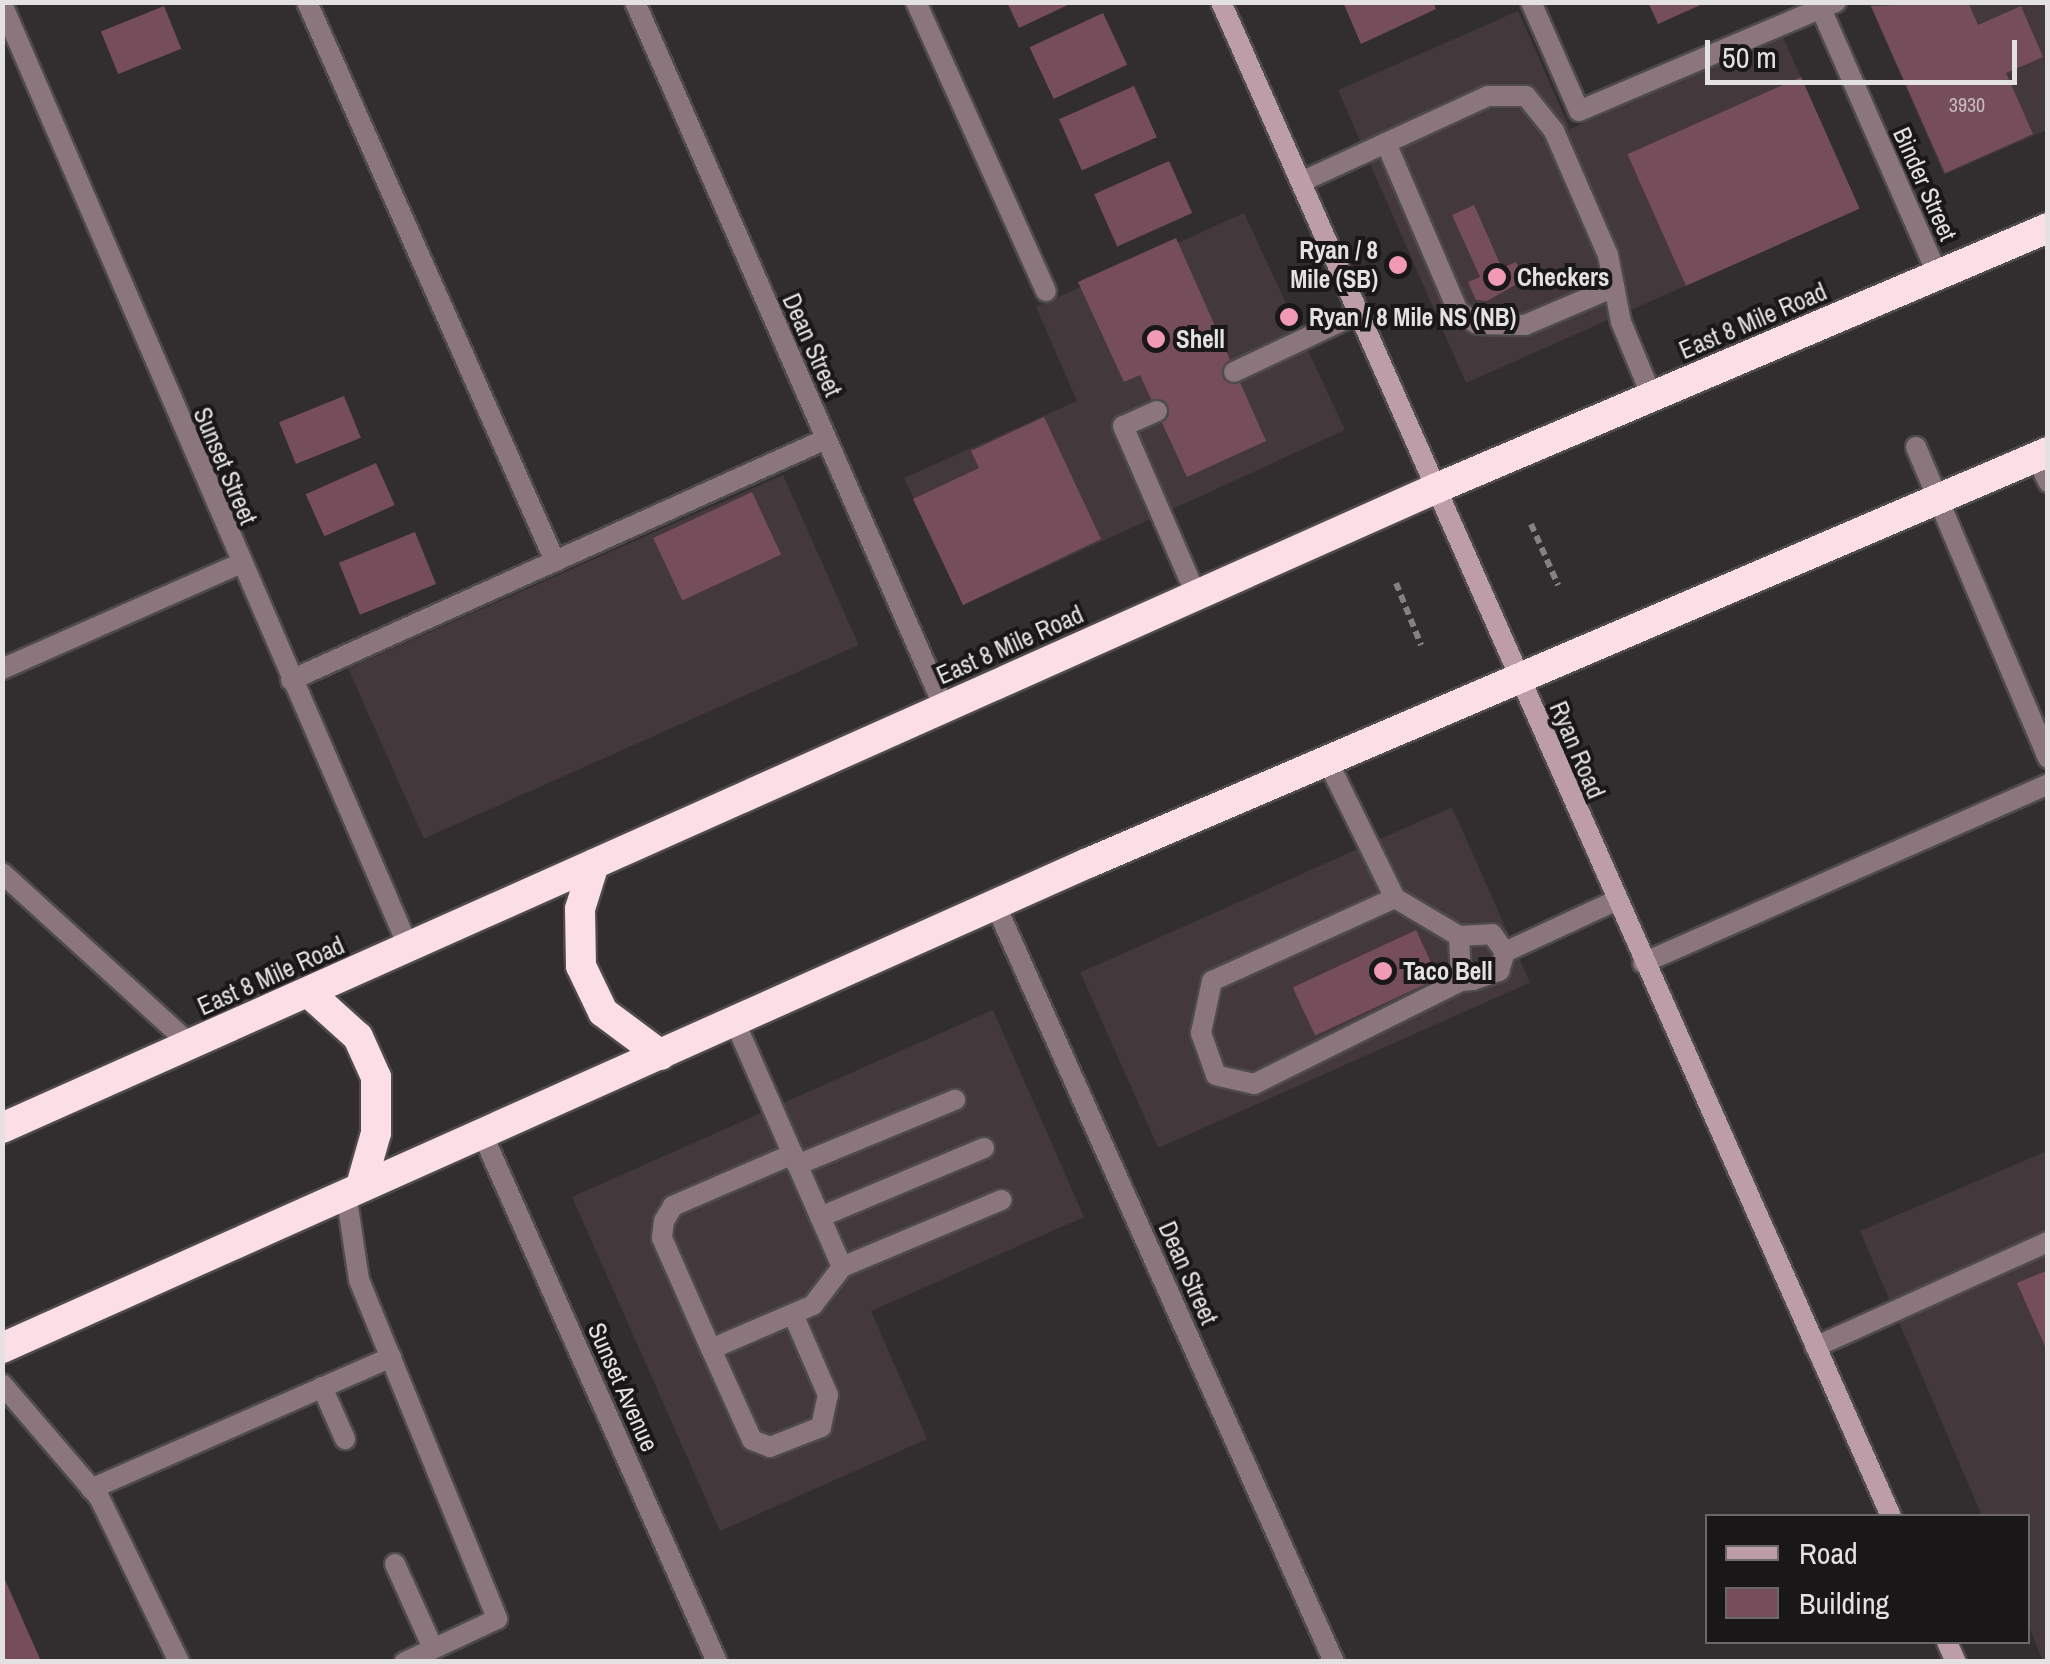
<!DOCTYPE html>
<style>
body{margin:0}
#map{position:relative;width:2050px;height:1664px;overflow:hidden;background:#322e2f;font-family:"Archivo Narrow",sans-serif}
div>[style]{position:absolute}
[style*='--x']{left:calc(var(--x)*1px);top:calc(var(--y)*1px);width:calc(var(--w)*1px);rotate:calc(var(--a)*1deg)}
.built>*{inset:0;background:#43383c;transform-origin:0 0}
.building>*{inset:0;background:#764e5b;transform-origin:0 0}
.path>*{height:6px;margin-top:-3px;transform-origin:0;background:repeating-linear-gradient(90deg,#848182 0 8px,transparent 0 13px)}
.roads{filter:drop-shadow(2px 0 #4e4b4b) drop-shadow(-2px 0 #4e4b4b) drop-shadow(0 2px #4e4b4b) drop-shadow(0 -2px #4e4b4b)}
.lane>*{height:20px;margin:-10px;padding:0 10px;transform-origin:10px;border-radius:10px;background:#8a767c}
.street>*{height:20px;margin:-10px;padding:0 10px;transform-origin:10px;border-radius:10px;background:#8a767c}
.secondary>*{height:20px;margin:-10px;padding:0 10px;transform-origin:10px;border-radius:10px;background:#bd9da7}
.highway>*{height:30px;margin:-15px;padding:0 15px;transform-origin:15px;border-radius:15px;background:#fcdee6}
.dots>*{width:28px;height:28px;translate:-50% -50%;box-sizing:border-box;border:5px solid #191717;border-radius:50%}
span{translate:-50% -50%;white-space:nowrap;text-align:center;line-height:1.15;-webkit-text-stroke:8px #191717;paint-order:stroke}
.number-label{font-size:20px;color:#c8bcc0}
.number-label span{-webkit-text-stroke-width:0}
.street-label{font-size:25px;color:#e3e1e1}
.poi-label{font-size:25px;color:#e3e1e1;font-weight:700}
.right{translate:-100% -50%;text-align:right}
.left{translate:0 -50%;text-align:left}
.frame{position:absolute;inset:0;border:5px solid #e3e1e1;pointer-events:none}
.legend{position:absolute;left:1705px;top:1514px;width:325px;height:130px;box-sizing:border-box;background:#191717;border:2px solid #6a6868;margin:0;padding:12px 18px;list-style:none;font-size:30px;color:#e3e1e1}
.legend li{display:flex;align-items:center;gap:20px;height:50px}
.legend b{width:50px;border:2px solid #6a6868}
.scale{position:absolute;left:1705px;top:40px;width:312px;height:45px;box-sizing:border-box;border:5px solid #e3e1e1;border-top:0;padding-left:12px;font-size:30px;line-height:35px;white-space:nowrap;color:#e3e1e1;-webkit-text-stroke:8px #191717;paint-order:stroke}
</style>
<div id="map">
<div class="built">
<i style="clip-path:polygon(2047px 3px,2047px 130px,1944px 175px,1870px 5px)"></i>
<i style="clip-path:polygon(1518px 11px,1570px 129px,1783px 37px,1859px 209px,1466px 383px,1338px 90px)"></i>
<i style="clip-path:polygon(1244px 213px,1345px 430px,963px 605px,904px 478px,1077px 401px,1036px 307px)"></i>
<i style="left:783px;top:475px;width:186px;height:476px;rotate:66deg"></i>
<i style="left:1452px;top:807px;width:192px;height:407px;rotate:66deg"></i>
<i style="clip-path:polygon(993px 1010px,1084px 1217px,871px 1311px,927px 1439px,720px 1531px,572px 1197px)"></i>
<i style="clip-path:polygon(2047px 1151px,2047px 1661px,2043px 1661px,2028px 1624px,2028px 1516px,1982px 1516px,1860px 1231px)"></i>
</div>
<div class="building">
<i style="clip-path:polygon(1007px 2px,1074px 2px,1019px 28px)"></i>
<i style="clip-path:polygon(1343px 2px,1433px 2px,1436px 9px,1361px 44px)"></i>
<i style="clip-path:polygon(1648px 2px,1707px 2px,1658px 24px)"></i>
<i style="clip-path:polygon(1968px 2px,1978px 25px,2021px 6px,2043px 57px,2006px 73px,2033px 134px,1945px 173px,1871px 6px)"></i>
<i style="left:164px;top:6px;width:46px;height:68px;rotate:68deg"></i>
<i style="left:1103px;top:13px;width:57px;height:81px;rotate:65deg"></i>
<i style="left:1801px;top:77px;width:144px;height:190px;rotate:66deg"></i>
<i style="left:1134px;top:86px;width:56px;height:82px;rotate:66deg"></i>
<i style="left:1169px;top:161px;width:57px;height:82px;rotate:66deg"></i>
<i style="clip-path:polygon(1474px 205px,1502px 268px,1516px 262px,1524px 280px,1487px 301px,1476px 300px,1468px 282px,1480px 277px,1452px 215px)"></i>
<i style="clip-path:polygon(1176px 238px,1266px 441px,1187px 477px,1140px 375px,1124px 382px,1078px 282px)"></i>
<i style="left:344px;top:396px;width:45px;height:70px;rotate:68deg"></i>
<i style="clip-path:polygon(1044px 417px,1101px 539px,963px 605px,913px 499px,979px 468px,971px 451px)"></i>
<i style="left:376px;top:463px;width:46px;height:77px;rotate:66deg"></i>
<i style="left:752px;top:492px;width:69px;height:109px;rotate:65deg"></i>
<i style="left:415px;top:532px;width:56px;height:82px;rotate:68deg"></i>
<i style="left:1416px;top:930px;width:53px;height:136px;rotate:65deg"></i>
<i style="clip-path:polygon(2048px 1270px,2048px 1353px,2017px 1283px)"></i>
<i style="clip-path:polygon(2px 1573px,40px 1659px,34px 1662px,2px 1662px)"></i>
</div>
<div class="path">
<i style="--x:1531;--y:524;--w:67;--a:66.1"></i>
<i style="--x:1396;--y:583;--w:67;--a:68"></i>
</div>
<div class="roads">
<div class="lane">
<i style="--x:307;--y:2;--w:612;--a:66.08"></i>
<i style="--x:916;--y:2;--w:317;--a:65.8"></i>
<i style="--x:1531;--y:2;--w:119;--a:66.2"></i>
<i style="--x:1579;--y:111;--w:279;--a:-23"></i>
<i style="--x:1386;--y:143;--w:183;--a:66.8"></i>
<i style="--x:1458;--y:311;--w:23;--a:34"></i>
<i style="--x:1477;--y:324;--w:48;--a:1.2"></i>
<i style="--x:1525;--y:325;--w:97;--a:-23.1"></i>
<i style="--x:1301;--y:182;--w:206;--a:-24.7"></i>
<i style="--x:1488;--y:96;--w:38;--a:0"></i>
<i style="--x:1526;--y:96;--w:45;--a:51.3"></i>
<i style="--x:1554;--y:131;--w:135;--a:66.5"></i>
<i style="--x:1608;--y:255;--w:68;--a:79"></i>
<i style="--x:1621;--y:322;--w:81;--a:67.5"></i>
<i style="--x:1234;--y:372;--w:138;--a:-25.3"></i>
<i style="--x:1157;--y:411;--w:37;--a:156"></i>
<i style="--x:1123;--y:426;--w:184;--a:66.6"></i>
<i style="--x:1916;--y:447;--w:338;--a:67"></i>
<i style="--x:291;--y:680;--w:587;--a:-24.25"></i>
<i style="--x:1327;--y:760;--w:154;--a:63.8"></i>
<i style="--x:2;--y:873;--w:256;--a:42.3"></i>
<i style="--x:1459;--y:936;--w:45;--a:87.5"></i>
<i style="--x:1461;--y:981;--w:12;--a:-5"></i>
<i style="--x:1473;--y:980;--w:28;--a:-19"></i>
<i style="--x:1499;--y:971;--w:20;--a:-72"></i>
<i style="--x:1505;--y:952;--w:121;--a:-24.9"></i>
<i style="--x:1643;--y:963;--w:443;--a:-23.8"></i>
<i style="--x:1461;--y:981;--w:231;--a:153.5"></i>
<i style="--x:1254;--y:1084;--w:39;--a:-167"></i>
<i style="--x:1216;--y:1075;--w:45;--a:-109.7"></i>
<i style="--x:1201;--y:1033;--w:53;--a:-78.1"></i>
<i style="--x:1212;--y:981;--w:201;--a:-24.4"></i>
<i style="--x:1395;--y:898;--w:74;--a:30.7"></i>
<i style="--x:1459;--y:936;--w:33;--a:-3"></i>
<i style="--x:1492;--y:934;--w:22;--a:54"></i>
<i style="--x:735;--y:1022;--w:267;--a:66.4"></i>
<i style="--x:842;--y:1267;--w:173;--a:-22.8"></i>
<i style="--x:793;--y:1154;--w:131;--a:156.6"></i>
<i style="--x:673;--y:1206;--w:17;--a:121"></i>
<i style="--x:664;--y:1221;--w:17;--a:97"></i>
<i style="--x:662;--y:1238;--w:121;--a:66.2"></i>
<i style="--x:711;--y:1349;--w:111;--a:-23.3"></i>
<i style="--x:813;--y:1305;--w:48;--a:-52.7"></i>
<i style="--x:797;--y:1165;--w:171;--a:-22.4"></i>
<i style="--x:346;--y:1193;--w:88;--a:81.5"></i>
<i style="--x:359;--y:1280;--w:366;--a:67.8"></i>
<i style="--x:497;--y:1619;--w:102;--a:154.9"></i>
<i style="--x:820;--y:1217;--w:178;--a:-22.8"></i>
<i style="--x:1815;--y:1347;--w:256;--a:-24.3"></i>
<i style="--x:711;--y:1349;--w:100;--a:65.7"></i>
<i style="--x:752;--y:1440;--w:19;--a:21"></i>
<i style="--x:770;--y:1447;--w:55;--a:-21.4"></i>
<i style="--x:821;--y:1427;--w:33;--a:-78"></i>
<i style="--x:828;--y:1395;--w:88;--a:-113.4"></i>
<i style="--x:2;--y:1384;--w:149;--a:49.4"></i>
<i style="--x:99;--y:1497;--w:183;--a:64.1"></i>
<i style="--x:322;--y:1387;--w:57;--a:66.1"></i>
<i style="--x:91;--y:1489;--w:328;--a:-23.7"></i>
<i style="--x:395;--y:1564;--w:92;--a:65.7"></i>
</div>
<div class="street">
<i style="--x:635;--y:2;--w:770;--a:66.33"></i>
<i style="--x:1818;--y:2;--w:298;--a:66.3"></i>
<i style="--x:2;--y:4;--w:1026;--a:66.68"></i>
<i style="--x:2036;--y:457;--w:28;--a:64"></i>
<i style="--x:2;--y:669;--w:259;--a:-23.9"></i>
<i style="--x:996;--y:906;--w:828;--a:65.91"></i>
<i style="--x:482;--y:1133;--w:579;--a:66.05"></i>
</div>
<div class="secondary">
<i style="--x:1221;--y:2;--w:1656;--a:66.13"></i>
<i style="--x:1947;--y:1642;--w:22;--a:66"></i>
</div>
<div class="highway">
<i style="--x:594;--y:864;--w:47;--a:107.3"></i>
<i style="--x:580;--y:909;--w:57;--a:89"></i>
<i style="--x:581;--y:966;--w:51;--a:64.4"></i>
<i style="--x:603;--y:1012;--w:72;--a:36.6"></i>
<i style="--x:308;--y:992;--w:67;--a:42"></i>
<i style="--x:358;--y:1037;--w:44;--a:65.8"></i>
<i style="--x:376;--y:1077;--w:56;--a:90"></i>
<i style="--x:376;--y:1133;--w:55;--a:105.8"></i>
<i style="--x:2;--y:1128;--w:1571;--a:-24.04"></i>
<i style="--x:1437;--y:488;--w:664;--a:-23.05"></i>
<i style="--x:2;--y:1348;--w:1189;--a:-24.07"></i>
<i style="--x:1088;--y:863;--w:1044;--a:-23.18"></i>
</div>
</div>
<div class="dots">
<i style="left:1398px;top:265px;background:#f09ab6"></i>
<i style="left:1497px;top:277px;background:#f09ab6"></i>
<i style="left:1289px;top:317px;background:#f09ab6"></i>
<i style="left:1156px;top:339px;background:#f09ab6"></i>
<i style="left:1383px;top:971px;background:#f09ab6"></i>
</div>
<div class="number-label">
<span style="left:1967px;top:104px">3930</span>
</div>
<div class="street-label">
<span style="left:1925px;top:184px;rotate:66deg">Binder Street</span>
<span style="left:1753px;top:321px;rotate:-23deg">East 8 Mile Road</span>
<span style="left:812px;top:345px;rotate:66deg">Dean Street</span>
<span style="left:225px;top:466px;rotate:67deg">Sunset Street</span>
<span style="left:1010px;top:645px;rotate:-24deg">East 8 Mile Road</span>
<span style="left:1577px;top:750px;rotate:67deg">Ryan Road</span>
<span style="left:271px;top:976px;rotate:-24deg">East 8 Mile Road</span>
<span style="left:1188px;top:1273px;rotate:66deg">Dean Street</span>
<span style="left:623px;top:1387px;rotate:66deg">Sunset Avenue</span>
</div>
<div class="poi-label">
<span class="right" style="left:1378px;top:265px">Ryan / 8<br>Mile (SB)</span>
<span class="left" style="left:1517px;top:277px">Checkers</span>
<span class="left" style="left:1309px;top:317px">Ryan / 8 Mile NS (NB)</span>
<span class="left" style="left:1176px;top:339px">Shell</span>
<span class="left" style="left:1403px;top:971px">Taco Bell</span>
</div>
<div class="frame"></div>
<ul class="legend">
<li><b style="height:12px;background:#bd9da7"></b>Road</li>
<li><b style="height:28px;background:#764e5b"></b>Building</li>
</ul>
<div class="scale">50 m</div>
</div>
